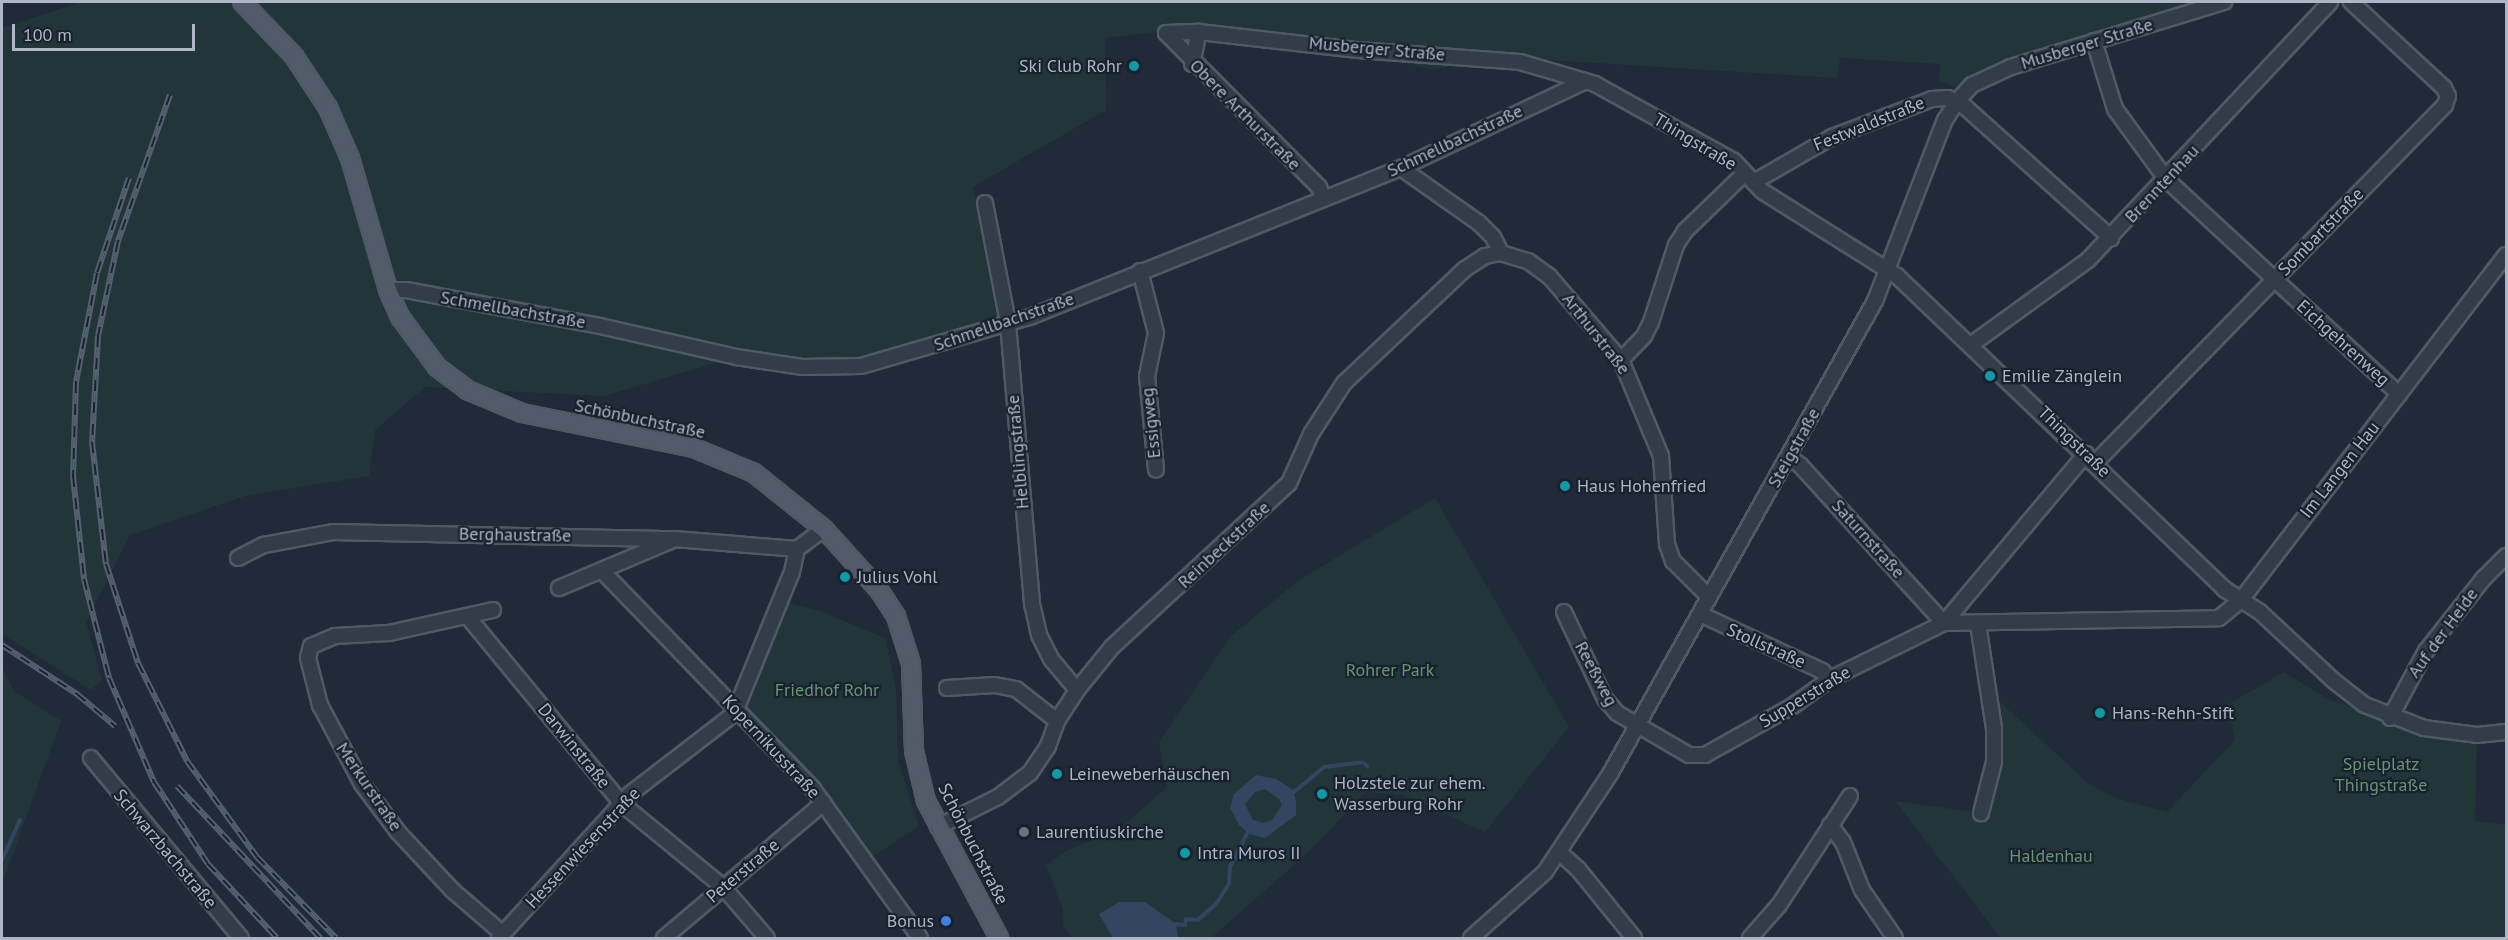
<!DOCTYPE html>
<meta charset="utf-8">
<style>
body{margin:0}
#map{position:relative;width:2508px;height:940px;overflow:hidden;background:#202a39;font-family:"PT Sans",sans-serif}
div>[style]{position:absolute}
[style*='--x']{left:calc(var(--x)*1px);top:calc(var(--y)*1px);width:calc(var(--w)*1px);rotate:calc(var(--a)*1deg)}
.green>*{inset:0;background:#22363a}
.water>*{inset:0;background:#324561}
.stream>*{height:4px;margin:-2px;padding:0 2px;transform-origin:2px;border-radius:2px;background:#324561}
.roads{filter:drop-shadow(2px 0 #515967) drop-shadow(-2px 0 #515967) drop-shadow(0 2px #515967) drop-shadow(0 -2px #515967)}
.minor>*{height:14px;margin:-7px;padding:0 7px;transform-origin:7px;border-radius:7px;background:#333c49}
.major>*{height:16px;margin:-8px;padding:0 8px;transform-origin:8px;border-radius:8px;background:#515b69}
.rail>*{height:6px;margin-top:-3px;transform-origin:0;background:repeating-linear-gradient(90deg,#19212e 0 11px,#556070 0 22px);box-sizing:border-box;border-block:2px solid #556070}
.dots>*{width:16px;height:16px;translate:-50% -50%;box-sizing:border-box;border:3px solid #19212e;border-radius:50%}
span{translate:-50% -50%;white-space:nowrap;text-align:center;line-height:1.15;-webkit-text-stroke:4.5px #19212e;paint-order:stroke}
.street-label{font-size:18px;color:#aeb6c6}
.poi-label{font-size:18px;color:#aeb6c6}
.right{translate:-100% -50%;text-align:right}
.left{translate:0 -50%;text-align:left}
.park-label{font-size:18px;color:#649771}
.frame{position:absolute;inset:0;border:3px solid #aeb6c6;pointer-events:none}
.scale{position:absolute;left:12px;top:24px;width:183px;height:27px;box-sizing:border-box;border:3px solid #aeb6c6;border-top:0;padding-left:8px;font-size:18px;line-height:21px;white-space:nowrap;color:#aeb6c6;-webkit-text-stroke:4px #19212e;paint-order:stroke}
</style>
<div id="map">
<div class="green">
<i style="clip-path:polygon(81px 2px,2204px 2px,1994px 67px,1960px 89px,1939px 81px,1940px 64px,1840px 58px,1837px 78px,1533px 59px,1195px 28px,1105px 38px,1106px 110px,973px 187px,989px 254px,999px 315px,1008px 323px,861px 366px,736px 357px,604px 396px,425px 387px,375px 430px,369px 476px,245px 496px,130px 535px,86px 622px,102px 680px,91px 690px,2px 634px,2px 28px)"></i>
<i style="clip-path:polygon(1420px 59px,1445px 61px,1447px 67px,1434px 70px,1413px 65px)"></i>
<i style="clip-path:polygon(1435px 498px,1569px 727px,1485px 832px,1403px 795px,1365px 792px,1312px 849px,1211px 938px,1072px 938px,1063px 926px,1063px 910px,1046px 865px,1066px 851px,1118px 830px,1167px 787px,1159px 742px,1230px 637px,1299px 580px)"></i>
<i style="clip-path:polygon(785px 602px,820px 611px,885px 638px,896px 687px,898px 761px,919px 826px,872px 857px,819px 785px,744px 705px)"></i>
<i style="clip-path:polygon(2px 667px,14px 691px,61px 721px,2px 884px)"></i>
<i style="clip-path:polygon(2284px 672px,2327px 699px,2424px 728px,2477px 735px,2475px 821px,2506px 825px,2506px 938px,2001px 938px,1895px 801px,1981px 813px,1994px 762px,1988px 691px,2088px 783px,2115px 798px,2167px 812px,2235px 740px,2227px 705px)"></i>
</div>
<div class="water">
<i style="clip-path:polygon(evenodd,1256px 775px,1276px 779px,1293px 790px,1296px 802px,1296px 815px,1265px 838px,1250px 834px,1239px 825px,1230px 808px,1234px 794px,1256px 775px,1265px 789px,1279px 799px,1282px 805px,1272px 820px,1263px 823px,1253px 820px,1245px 804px,1255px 792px,1265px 789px)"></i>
<i style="clip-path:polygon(1119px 902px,1145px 902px,1176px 924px,1178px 938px,1113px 938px,1099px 914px)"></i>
</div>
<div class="stream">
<i style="--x:1365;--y:764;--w:3;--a:45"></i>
<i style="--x:1294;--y:792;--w:39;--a:-40"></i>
<i style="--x:1324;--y:767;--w:38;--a:-7"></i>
<i style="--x:2;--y:860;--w:44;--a:-65.8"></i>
<i style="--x:1176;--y:924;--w:9;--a:6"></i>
<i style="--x:1185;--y:925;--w:6;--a:-81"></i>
<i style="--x:1186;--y:919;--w:12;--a:5"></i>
<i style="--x:1198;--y:920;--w:24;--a:-42"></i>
<i style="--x:1216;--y:904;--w:24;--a:-57"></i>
<i style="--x:1229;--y:884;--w:17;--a:-87"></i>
<i style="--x:1230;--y:867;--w:39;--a:-63"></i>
</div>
<div class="roads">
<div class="minor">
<i style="--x:1166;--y:33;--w:33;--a:-2"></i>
<i style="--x:1199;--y:32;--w:160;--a:6.5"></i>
<i style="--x:1358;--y:50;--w:162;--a:4.2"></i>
<i style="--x:1520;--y:62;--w:78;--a:16.3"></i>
<i style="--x:1595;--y:84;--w:159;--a:29"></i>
<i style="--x:1734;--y:161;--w:41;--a:47"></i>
<i style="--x:1762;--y:191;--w:160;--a:32.2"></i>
<i style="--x:1897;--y:276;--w:453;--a:43.7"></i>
<i style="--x:2224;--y:589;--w:43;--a:32.6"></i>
<i style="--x:2260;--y:612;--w:101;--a:43"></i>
<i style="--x:2334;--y:681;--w:39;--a:38"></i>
<i style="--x:2365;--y:705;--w:63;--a:21.3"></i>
<i style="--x:2424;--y:728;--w:53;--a:7.5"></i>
<i style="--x:2477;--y:735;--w:29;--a:-6"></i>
<i style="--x:1166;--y:33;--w:217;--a:45.2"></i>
<i style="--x:1319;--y:187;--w:12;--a:70"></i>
<i style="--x:2094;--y:41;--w:71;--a:72.8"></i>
<i style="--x:2115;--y:109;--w:88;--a:53.8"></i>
<i style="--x:2167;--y:180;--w:316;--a:42.7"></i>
<i style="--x:1192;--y:64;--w:33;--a:-78"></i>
<i style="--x:1401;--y:168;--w:95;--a:35.2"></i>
<i style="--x:1479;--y:223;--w:20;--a:45"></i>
<i style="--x:1493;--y:237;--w:18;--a:63"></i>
<i style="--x:1501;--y:253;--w:28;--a:17"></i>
<i style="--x:1528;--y:261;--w:26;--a:36"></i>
<i style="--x:1549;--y:276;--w:111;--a:49.4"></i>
<i style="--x:1621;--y:360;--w:104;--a:67.4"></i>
<i style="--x:1661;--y:456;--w:88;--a:86.1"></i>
<i style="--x:1667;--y:544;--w:18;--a:71"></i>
<i style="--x:1673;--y:561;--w:51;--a:45"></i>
<i style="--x:1754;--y:182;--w:90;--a:-30"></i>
<i style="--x:1832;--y:137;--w:107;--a:-20.8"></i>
<i style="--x:1932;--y:99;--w:16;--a:-4"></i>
<i style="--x:1948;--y:98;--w:18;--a:27"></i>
<i style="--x:1964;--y:106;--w:198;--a:41.9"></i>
<i style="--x:985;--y:203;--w:122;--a:79.1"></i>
<i style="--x:1008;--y:323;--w:282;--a:85.1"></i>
<i style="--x:1032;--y:604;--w:32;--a:77"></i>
<i style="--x:1039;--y:635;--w:27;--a:63"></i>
<i style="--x:1051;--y:659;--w:40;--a:50"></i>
<i style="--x:1140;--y:271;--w:64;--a:75.5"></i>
<i style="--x:1156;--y:333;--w:44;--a:101.8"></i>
<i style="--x:1147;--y:376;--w:94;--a:84.5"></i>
<i style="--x:388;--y:290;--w:18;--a:0"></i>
<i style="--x:406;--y:290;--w:197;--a:10.5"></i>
<i style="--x:600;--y:326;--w:139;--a:12.8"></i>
<i style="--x:736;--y:357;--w:68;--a:8.5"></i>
<i style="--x:803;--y:367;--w:58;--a:-1"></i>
<i style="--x:861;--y:366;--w:176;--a:-16.2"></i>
<i style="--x:1030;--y:317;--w:400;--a:-21.9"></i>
<i style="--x:1401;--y:168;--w:204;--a:-25.2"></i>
<i style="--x:1972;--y:344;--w:143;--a:-35.9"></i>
<i style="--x:2088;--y:260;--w:354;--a:-46.8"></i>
<i style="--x:1621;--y:360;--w:33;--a:-46"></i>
<i style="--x:1644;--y:336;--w:16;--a:-63"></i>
<i style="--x:1651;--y:322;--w:81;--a:-72"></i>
<i style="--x:1676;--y:245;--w:17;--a:-57"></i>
<i style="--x:1685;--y:231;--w:83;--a:-44"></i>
<i style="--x:1789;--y:458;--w:13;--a:32"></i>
<i style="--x:1800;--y:465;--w:214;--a:47.7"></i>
<i style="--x:1944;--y:623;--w:221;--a:-50"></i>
<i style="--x:2095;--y:463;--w:501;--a:-45.65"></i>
<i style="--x:2445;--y:105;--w:9;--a:-72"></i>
<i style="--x:2448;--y:96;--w:9;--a:-117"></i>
<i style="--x:2444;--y:88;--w:127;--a:-137.2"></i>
<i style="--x:797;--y:549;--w:34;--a:-37"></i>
<i style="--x:238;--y:558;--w:29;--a:-27"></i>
<i style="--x:264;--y:545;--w:70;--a:-10.7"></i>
<i style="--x:333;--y:532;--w:341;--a:1.2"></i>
<i style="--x:674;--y:539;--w:123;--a:4.6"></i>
<i style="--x:603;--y:572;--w:302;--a:45.9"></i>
<i style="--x:813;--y:789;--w:183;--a:54.3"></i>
<i style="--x:559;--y:588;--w:121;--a:-22.9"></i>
<i style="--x:493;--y:610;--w:107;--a:167.5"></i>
<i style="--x:389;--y:633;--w:54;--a:176.8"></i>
<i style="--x:335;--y:636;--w:26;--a:157"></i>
<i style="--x:311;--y:646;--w:12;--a:104"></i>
<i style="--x:308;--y:658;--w:49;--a:75.7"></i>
<i style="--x:320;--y:705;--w:89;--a:62"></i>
<i style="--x:362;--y:784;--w:60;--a:53.1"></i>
<i style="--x:398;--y:832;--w:79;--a:47"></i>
<i style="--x:452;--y:890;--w:67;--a:40.8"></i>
<i style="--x:1564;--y:612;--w:96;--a:64.8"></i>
<i style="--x:1605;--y:699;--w:18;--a:49"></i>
<i style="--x:1617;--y:713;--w:83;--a:30.3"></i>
<i style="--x:1689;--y:755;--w:16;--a:0"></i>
<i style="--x:1705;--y:755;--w:102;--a:-29.3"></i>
<i style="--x:1794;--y:705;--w:44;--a:-35.8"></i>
<i style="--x:1830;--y:679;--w:127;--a:-26.2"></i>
<i style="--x:1944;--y:623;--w:275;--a:-1"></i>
<i style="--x:2219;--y:618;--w:28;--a:-39"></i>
<i style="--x:2241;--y:600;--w:435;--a:-52.5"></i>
<i style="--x:1700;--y:614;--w:135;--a:25"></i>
<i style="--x:1822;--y:671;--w:11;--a:45"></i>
<i style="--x:468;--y:617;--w:242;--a:50.5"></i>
<i style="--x:622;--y:804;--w:131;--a:39.4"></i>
<i style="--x:723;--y:887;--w:67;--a:49.2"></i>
<i style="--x:1978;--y:624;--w:106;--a:81.3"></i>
<i style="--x:1994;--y:729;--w:33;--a:90"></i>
<i style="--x:1994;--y:762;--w:53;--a:104.3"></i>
<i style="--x:947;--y:688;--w:48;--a:-3.6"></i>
<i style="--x:995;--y:685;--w:21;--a:11"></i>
<i style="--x:1016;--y:689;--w:52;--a:38"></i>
<i style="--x:2390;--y:718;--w:76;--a:-61.8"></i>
<i style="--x:2426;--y:651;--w:92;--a:-51.6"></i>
<i style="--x:2483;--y:579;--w:33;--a:-45"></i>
<i style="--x:91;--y:758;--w:234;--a:50.2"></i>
<i style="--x:1830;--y:825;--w:21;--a:53"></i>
<i style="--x:1843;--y:842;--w:52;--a:68.4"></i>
<i style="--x:1862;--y:890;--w:58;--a:55.5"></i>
<i style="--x:938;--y:827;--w:67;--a:-26.6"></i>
<i style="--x:998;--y:797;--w:40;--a:-37"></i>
<i style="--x:1030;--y:773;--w:32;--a:-56"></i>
<i style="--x:1048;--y:746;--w:27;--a:-70"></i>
<i style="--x:1057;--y:721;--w:37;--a:-57"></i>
<i style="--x:1077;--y:690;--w:55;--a:-50.9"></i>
<i style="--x:1112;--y:647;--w:241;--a:-42.8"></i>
<i style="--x:1289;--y:483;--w:54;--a:-65.8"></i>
<i style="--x:1311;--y:434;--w:61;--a:-57.1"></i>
<i style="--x:1344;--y:383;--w:166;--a:-43.3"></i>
<i style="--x:1465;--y:269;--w:24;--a:-33"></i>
<i style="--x:1485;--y:256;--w:16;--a:-11"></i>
<i style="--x:1559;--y:852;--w:25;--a:42"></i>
<i style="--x:1578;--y:869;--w:89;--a:50.9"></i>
<i style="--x:499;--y:938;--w:195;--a:-47.7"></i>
<i style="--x:630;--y:794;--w:131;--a:-37.6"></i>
<i style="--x:734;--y:714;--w:153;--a:-67.8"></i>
<i style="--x:792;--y:572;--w:24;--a:-78"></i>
<i style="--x:664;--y:938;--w:209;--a:-40.3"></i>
<i style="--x:1471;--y:938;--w:99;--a:-41.7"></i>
<i style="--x:1545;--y:872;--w:118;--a:-56.4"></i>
<i style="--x:1610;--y:774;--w:542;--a:-60.74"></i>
<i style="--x:1875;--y:301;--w:194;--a:-68.9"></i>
<i style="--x:1945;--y:120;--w:24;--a:-57"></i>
<i style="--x:1958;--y:100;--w:21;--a:-47"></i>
<i style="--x:1972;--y:85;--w:43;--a:-24.8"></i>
<i style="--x:2011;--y:67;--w:223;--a:-17"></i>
<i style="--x:1750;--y:938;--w:44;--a:-48.7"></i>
<i style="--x:1779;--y:905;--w:130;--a:-56.9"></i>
</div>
<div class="major">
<i style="--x:242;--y:2;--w:75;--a:46.1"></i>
<i style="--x:294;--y:56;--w:62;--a:56.8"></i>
<i style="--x:328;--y:108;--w:55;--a:66.3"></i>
<i style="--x:350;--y:158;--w:137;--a:73.9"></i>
<i style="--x:388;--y:290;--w:30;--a:66"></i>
<i style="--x:400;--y:317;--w:62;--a:53.5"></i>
<i style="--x:437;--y:367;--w:38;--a:37"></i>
<i style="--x:467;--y:390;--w:60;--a:22.7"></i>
<i style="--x:522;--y:413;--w:176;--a:11.5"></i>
<i style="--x:694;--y:448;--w:65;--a:22.6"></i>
<i style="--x:754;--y:473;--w:90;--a:38.7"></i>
<i style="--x:824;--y:529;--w:82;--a:48"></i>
<i style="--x:879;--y:590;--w:31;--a:57"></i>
<i style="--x:896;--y:616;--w:50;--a:72.6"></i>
<i style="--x:911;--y:664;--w:87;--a:88"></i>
<i style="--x:914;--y:751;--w:51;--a:76.5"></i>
<i style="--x:926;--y:801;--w:155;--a:61.9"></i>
</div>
</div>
<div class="rail">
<i style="--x:170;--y:95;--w:155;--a:109.6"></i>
<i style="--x:118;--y:241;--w:97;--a:101.9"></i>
<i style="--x:98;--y:336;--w:106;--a:93.2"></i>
<i style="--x:92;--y:442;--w:123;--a:83.5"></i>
<i style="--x:106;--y:564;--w:104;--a:72.1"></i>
<i style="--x:138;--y:663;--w:110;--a:63.4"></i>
<i style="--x:187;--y:761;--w:119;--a:53.9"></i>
<i style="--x:257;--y:857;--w:113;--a:45.7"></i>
<i style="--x:129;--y:178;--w:100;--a:108.6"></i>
<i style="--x:97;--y:273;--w:111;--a:100.9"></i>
<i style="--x:76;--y:382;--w:94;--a:91.8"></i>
<i style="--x:73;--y:476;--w:104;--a:83.9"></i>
<i style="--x:84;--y:579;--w:102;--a:75.8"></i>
<i style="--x:109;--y:678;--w:113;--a:66.6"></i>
<i style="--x:154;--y:782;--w:98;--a:56.6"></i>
<i style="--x:208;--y:864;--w:101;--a:47"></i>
<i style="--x:2;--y:645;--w:90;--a:33.2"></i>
<i style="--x:77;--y:694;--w:50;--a:40.1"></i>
<i style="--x:177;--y:786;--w:209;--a:46.7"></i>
</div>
<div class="dots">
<i style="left:1134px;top:66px;background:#0f9aa8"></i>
<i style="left:1990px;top:376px;background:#0f9aa8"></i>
<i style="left:1565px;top:486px;background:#0f9aa8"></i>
<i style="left:845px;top:577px;background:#0f9aa8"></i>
<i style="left:2100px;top:713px;background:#0f9aa8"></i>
<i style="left:1057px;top:774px;background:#0f9aa8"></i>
<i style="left:1322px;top:794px;background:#0f9aa8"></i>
<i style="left:1024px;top:832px;background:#6b7280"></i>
<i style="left:1185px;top:853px;background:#0f9aa8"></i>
<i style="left:946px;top:921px;background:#3f7fe0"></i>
</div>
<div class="street-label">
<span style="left:2087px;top:44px;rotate:-17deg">Musberger Straße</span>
<span style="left:1377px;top:49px;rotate:5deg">Musberger Straße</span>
<span style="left:1245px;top:115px;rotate:45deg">Obere Arthurstraße</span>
<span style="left:1869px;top:124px;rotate:-22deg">Festwaldstraße</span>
<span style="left:1455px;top:141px;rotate:-25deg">Schmellbachstraße</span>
<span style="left:1695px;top:142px;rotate:31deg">Thingstraße</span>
<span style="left:2162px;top:184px;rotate:-47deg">Brenntenhau</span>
<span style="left:2321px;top:232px;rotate:-46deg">Sombartstraße</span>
<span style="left:513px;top:310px;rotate:10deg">Schmellbachstraße</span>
<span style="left:1004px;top:322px;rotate:-19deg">Schmellbachstraße</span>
<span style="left:1596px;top:334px;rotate:52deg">Arthurstraße</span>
<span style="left:2343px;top:343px;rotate:42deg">Eichgehrenweg</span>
<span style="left:640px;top:419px;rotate:12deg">Schönbuchstraße</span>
<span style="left:1151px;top:423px;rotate:-96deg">Essigweg</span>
<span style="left:2074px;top:442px;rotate:44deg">Thingstraße</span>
<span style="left:1794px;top:448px;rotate:-61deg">Steigstraße</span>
<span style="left:1018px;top:452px;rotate:-95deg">Helblingstraße</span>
<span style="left:2340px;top:470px;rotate:-52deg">Im Langen Hau</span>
<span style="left:515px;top:535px;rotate:1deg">Berghaustraße</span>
<span style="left:1868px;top:539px;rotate:48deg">Saturnstraße</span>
<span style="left:1224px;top:545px;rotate:-43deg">Reinbeckstraße</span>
<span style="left:2443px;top:633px;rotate:-54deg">Auf der Heide</span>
<span style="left:1766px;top:646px;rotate:24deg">Stollstraße</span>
<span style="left:1596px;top:674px;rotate:62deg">Reeßweg</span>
<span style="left:1805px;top:697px;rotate:-31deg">Supperstraße</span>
<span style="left:574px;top:746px;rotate:51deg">Darwinstraße</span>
<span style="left:771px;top:747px;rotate:47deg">Kopernikusstraße</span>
<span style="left:369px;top:787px;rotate:56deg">Merkurstraße</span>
<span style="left:973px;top:844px;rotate:63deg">Schönbuchstraße</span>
<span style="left:583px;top:848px;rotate:-47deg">Hessenwiesenstraße</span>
<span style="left:165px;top:849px;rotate:50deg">Schwarzbachstraße</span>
<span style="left:743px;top:871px;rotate:-40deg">Peterstraße</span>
</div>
<div class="poi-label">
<span class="right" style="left:1122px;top:66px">Ski Club Rohr</span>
<span class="left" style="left:2002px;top:376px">Emilie Zänglein</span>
<span class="left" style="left:1577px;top:486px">Haus Hohenfried</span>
<span class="left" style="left:857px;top:577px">Julius Vohl</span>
<span class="left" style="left:2112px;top:713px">Hans-Rehn-Stift</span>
<span class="left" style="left:1069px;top:774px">Leineweberhäuschen</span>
<span class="left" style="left:1334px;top:794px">Holzstele zur ehem.<br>Wasserburg Rohr</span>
<span class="left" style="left:1036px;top:832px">Laurentiuskirche</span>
<span class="left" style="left:1197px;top:853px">Intra Muros II</span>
<span class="right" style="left:934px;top:921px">Bonus</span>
</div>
<div class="park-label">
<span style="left:1390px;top:670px">Rohrer Park</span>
<span style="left:827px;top:690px">Friedhof Rohr</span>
<span style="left:2381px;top:775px">Spielplatz<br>Thingstraße</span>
<span style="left:2051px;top:856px">Haldenhau</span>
</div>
<div class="frame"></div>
<div class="scale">100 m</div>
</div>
